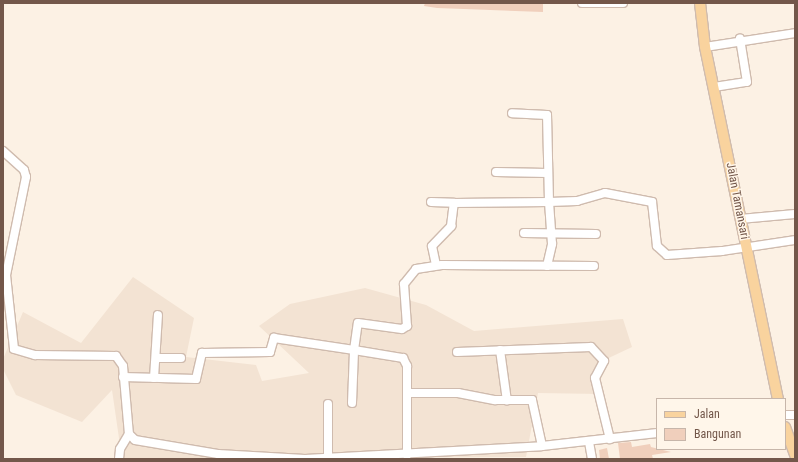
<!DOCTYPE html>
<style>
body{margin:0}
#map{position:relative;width:798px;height:462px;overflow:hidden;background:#fcf1e4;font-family:"Roboto Condensed",sans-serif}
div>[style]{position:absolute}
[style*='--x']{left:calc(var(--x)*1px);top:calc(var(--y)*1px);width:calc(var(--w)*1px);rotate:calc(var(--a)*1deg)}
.residential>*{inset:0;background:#f3e3d3}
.building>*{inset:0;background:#f0cfbc}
.roads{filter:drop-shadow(1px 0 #cfbbae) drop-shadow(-1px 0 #cfbbae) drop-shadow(0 1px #cfbbae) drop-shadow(0 -1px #cfbbae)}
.minor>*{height:8px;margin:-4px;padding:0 4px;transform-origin:4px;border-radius:4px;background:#fff}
.major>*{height:10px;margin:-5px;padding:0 5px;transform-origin:5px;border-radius:5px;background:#f9d39e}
span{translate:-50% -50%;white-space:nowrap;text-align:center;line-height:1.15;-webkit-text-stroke:3px #fff6ea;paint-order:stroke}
.street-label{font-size:12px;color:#73574a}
.frame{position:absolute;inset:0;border:4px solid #73574a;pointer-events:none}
.legend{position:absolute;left:656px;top:398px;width:130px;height:52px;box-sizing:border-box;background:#fff6ea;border:1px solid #c7b6aa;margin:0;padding:5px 7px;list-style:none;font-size:12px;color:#73574a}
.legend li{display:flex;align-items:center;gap:8px;height:20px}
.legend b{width:20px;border:1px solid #c7b6aa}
</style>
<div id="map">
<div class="residential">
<i style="clip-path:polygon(133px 277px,194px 318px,186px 357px,256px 365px,262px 381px,309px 373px,259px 326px,290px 304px,365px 288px,426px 305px,474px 331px,623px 319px,632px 347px,596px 364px,600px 394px,538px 393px,526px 457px,122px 459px,112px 390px,82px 422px,16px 395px,3px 369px,3px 359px,23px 312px,81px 343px)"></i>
</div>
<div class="building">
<i style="clip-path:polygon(425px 3px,543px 3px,543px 12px,437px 8px,424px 6px)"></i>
<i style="clip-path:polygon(631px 442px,632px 447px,650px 444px,651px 447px,671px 452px,652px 455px,653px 459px,620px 459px,618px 443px)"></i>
<i style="clip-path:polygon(607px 448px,609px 459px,600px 459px,599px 450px)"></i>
</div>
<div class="roads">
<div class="minor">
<i style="--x:582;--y:3;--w:41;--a:0"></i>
<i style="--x:705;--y:47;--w:91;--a:-8.8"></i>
<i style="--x:714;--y:87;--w:33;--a:-9"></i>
<i style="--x:747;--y:82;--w:44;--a:-99.2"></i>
<i style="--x:3;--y:151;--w:28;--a:42"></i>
<i style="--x:24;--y:170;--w:7;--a:74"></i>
<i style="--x:26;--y:177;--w:100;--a:101.5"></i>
<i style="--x:6;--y:275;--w:74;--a:83.8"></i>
<i style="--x:14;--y:349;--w:22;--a:16"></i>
<i style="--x:35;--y:355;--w:81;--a:0.7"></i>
<i style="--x:116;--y:356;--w:12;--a:55"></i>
<i style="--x:123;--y:366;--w:68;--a:85"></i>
<i style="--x:129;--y:434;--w:8;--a:45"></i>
<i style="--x:135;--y:440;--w:84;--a:9.6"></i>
<i style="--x:218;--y:454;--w:87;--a:3.3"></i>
<i style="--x:305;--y:459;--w:237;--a:-3.1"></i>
<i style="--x:542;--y:446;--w:116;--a:-6.4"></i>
<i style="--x:496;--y:172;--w:51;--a:1.1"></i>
<i style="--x:431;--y:202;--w:23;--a:2"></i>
<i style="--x:740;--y:219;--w:55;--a:-5.2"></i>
<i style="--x:524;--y:233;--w:72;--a:0.8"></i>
<i style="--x:436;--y:265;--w:19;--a:-102"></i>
<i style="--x:432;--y:246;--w:28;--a:-46"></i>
<i style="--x:451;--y:226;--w:23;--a:-83"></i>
<i style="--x:454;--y:203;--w:95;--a:-0.6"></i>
<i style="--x:549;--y:202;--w:87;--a:-91.3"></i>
<i style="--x:547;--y:115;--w:35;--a:-177"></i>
<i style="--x:547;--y:266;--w:23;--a:-77"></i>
<i style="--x:552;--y:244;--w:42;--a:-94.1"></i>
<i style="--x:549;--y:202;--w:28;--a:-2"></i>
<i style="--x:577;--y:201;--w:29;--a:-16"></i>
<i style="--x:605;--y:193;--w:48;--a:10.8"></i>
<i style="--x:652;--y:202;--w:44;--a:83.5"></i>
<i style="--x:657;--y:246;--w:13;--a:42"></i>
<i style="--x:667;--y:255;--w:55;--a:-4.2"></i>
<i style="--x:722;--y:251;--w:74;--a:-8.6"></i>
<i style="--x:500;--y:350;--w:51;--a:82.2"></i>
<i style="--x:457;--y:352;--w:134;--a:-2.1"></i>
<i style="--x:591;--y:347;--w:19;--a:47"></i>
<i style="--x:604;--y:361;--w:19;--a:118"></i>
<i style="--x:595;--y:378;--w:63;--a:76.2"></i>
<i style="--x:156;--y:358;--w:25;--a:0"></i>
<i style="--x:123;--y:377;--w:73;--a:1.6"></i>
<i style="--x:196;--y:379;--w:27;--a:-77"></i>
<i style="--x:202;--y:353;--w:68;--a:-0.8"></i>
<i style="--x:270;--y:352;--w:15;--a:-74"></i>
<i style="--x:274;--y:338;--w:81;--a:8.5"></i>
<i style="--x:354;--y:350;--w:27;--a:-82"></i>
<i style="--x:358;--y:323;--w:44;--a:7.8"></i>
<i style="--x:402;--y:329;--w:6;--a:-31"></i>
<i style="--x:407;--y:326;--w:42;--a:-94.1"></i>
<i style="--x:404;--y:284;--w:19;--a:-51"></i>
<i style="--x:416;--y:269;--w:26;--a:-9"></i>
<i style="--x:442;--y:265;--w:152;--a:0.4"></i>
<i style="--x:154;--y:378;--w:63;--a:-86.4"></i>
<i style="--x:408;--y:393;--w:50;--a:0"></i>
<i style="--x:458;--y:393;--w:38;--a:11"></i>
<i style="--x:495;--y:400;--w:37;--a:0"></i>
<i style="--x:532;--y:400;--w:47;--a:77.7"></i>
<i style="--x:352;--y:403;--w:53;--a:-87.8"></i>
<i style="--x:354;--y:350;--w:50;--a:9.3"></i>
<i style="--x:403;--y:358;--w:9;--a:63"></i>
<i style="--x:407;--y:366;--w:89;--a:90"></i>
<i style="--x:785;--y:415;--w:10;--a:0"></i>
<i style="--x:589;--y:442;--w:17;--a:80"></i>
<i style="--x:328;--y:458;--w:54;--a:-90"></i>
<i style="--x:119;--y:459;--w:10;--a:-84"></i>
<i style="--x:120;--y:449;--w:17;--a:-59"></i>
</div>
<div class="major">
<i style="--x:700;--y:3;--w:44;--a:83.5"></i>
<i style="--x:705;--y:47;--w:359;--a:78.3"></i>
<i style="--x:785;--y:427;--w:30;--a:70"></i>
</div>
</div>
<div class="street-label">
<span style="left:737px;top:201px;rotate:79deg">Jalan Tamansari</span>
</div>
<div class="frame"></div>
<ul class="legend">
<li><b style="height:5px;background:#f9d39e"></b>Jalan</li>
<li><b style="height:11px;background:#f0cfbc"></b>Bangunan</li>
</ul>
</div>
